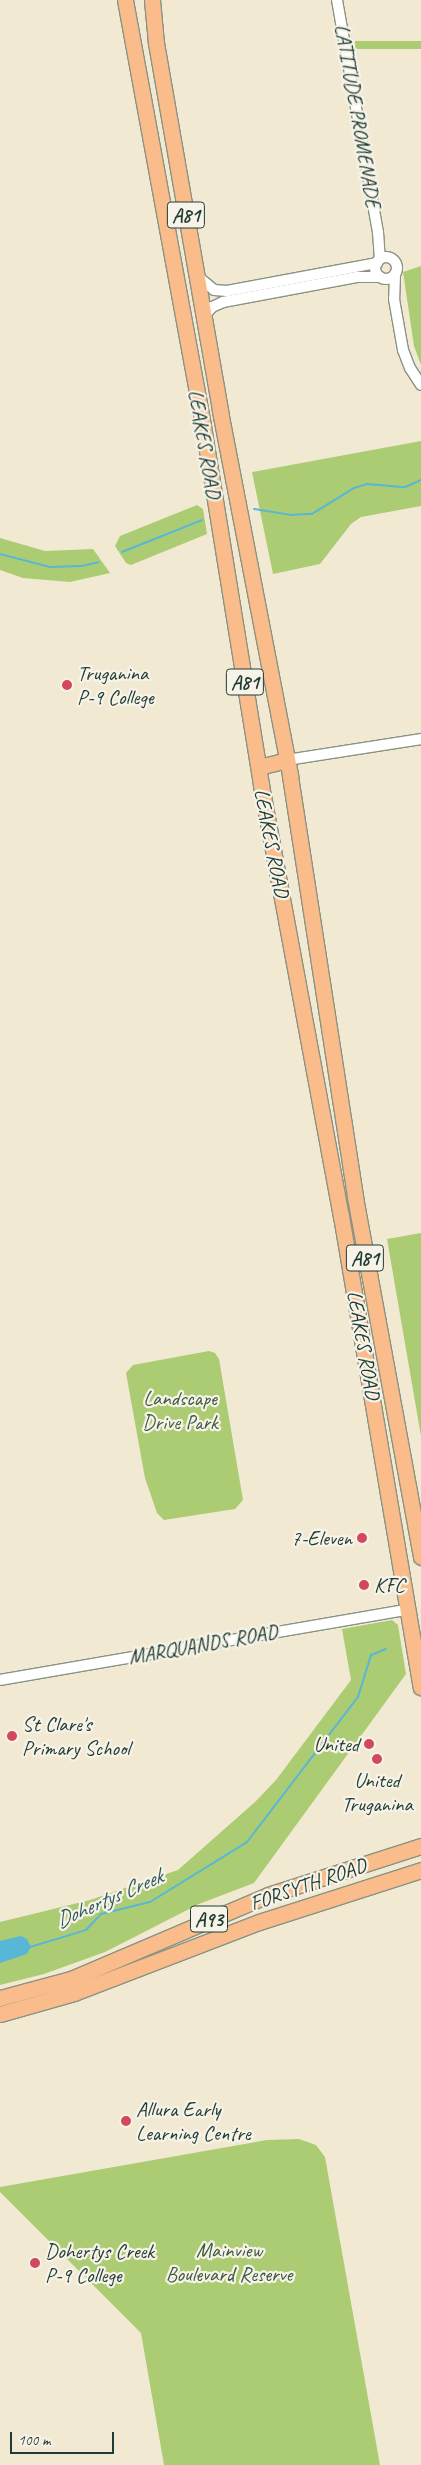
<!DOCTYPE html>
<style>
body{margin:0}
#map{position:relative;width:421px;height:2465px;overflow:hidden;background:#f2e9d3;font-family:Caveat,sans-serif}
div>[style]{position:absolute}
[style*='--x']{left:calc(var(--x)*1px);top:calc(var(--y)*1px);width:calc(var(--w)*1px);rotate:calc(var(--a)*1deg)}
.green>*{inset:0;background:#accc73;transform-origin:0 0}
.water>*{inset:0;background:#58b6d6}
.stream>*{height:2px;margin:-1px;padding:0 1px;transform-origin:1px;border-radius:1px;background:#58b6d6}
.roads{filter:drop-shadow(1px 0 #889384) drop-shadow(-1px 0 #889384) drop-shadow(0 1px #889384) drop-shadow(0 -1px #889384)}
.minor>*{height:10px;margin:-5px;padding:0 5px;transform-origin:5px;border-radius:5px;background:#fff}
.minor>.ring{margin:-5px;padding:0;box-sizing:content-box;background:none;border:10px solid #fff;border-radius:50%}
.highway>*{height:15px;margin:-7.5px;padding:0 7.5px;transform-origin:7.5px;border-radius:7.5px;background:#f9bc8a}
.dots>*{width:14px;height:14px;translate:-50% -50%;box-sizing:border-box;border:2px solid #f7f3e8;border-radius:50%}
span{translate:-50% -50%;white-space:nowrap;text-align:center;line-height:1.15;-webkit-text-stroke:4.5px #f7f3e8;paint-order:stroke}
.shield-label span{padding:1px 4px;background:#f7f3e8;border:1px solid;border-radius:4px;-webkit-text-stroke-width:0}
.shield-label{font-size:20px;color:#1f3d34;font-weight:700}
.street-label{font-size:21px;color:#1f3d34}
.poi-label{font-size:21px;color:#1f3d34}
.left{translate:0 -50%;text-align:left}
.right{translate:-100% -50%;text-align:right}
.park-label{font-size:21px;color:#3b5a41}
.water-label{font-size:22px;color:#2d5b5c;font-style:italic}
.scale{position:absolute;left:10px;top:2432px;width:104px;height:22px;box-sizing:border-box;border:2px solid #1f3d34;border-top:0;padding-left:6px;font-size:15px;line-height:18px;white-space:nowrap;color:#1f3d34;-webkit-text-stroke:4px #f7f3e8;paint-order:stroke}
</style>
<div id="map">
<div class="green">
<i style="left:421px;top:41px;width:8px;height:66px;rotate:90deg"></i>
<i style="clip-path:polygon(421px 266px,421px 365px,414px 346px,403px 272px)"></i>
<i style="clip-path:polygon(421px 441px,421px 506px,361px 517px,351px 524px,320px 564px,273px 574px,252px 472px)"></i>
<i style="clip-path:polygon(197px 505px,203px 509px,207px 534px,131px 565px,126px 563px,115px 546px,120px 536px)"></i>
<i style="clip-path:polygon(0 538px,45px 551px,93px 549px,110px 573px,70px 582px,23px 578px,0 570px)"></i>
<i style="clip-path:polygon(421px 1233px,421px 1436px,387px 1239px)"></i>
<i style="clip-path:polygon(209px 1351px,215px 1353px,219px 1359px,243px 1500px,235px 1509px,164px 1520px,157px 1513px,145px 1478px,126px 1373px,133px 1365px)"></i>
<i style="clip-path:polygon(392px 1620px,398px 1625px,406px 1674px,254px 1883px,199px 1904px,105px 1952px,44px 1974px,0 1985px,0 1922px,90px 1900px,178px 1870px,255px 1802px,276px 1780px,351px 1680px,342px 1629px)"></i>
<i style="clip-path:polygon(299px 2139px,316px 2145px,325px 2157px,380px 2465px,164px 2465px,141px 2333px,0 2192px,0 2187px,267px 2140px)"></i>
</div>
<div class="water">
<i style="clip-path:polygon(21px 1936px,27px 1939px,31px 1947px,27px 1954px,0 1963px,0 1941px)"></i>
</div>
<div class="stream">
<i style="--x:254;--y:509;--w:36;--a:9"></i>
<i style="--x:290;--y:515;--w:22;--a:-3"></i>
<i style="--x:312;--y:514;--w:49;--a:-31.8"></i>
<i style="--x:354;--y:488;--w:14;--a:-17"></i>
<i style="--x:367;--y:484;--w:38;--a:5"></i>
<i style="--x:405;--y:487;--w:17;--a:-24"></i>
<i style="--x:122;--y:552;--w:86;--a:-21.8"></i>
<i style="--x:0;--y:554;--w:52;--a:14.6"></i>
<i style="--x:50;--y:567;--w:32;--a:-2"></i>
<i style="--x:82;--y:566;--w:17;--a:-13"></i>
<i style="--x:30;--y:1947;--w:59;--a:-16.9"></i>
<i style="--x:86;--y:1930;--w:22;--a:-47"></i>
<i style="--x:101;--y:1914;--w:50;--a:-13.8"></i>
<i style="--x:150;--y:1902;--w:114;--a:-31.7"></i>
<i style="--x:247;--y:1842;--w:183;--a:-52.6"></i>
<i style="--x:358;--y:1697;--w:44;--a:-72.8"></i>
<i style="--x:371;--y:1655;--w:16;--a:-22"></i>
</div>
<div class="roads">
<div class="minor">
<i style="--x:337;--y:0;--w:236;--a:80"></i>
<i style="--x:378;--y:232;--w:27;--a:86"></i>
<i class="ring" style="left:375px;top:257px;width:12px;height:12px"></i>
<i style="--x:395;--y:274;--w:25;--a:92"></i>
<i style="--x:394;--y:299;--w:52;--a:80"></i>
<i style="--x:403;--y:350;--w:19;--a:69"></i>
<i style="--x:410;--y:368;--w:20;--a:57"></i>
<i style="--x:197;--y:276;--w:22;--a:39"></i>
<i style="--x:214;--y:290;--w:13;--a:4"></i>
<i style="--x:227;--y:291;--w:153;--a:-10.6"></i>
<i style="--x:204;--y:316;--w:12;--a:-48"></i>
<i style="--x:212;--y:307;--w:12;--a:-24"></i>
<i style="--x:223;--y:302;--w:136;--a:-10.6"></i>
<i style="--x:357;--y:277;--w:23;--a:0"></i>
<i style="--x:287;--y:760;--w:136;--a:-8.9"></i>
<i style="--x:0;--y:1680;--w:412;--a:-9.8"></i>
</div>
<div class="highway">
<i style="--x:125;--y:0;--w:433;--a:79.6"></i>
<i style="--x:203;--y:426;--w:364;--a:80.8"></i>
<i style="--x:261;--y:785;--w:438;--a:79.5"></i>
<i style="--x:341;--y:1216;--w:478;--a:80.4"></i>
<i style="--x:152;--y:0;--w:43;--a:84.7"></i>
<i style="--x:156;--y:43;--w:374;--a:80.1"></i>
<i style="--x:220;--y:411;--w:372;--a:79.1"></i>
<i style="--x:290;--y:776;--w:426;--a:81.2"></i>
<i style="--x:355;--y:1197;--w:366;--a:79.6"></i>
<i style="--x:259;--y:767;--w:29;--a:-14"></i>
<i style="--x:0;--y:1998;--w:73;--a:-15"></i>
<i style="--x:71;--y:1979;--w:214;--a:-23.1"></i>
<i style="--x:268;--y:1895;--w:161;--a:-17.8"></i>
<i style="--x:0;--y:2014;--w:77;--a:-15.8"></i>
<i style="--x:74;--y:1993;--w:198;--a:-21"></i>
<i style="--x:259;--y:1922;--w:170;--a:-17.8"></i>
</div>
</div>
<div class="dots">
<i style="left:67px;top:685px;background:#d1495b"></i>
<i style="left:362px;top:1538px;background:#d1495b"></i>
<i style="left:364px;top:1585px;background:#d1495b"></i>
<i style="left:12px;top:1736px;background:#d1495b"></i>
<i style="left:369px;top:1744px;background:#d1495b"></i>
<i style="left:377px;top:1759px;background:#d1495b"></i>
<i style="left:126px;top:2121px;background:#d1495b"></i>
<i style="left:35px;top:2263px;background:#d1495b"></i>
</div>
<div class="shield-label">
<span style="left:186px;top:215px">A81</span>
<span style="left:245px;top:682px">A81</span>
<span style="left:365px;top:1258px">A81</span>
<span style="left:209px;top:1919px">A93</span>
</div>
<div class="street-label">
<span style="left:358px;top:116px;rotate:80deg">LATITUDE PROMENADE</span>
<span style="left:205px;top:444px;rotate:80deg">LEAKES ROAD</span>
<span style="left:272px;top:843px;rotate:79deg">LEAKES ROAD</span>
<span style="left:364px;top:1345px;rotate:80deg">LEAKES ROAD</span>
<span style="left:203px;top:1644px;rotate:-10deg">MARQUANDS ROAD</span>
<span style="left:308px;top:1884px;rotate:-19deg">FORSYTH ROAD</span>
</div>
<div class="poi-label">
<span class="left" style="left:77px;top:685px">Truganina<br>P-9 College</span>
<span class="right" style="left:352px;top:1538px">7-Eleven</span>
<span class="left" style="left:374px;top:1585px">KFC</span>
<span class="left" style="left:22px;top:1736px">St Clare's<br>Primary School</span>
<span class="right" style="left:359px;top:1744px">United</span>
<span style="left:377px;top:1792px">United<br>Truganina</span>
<span class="left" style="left:136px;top:2121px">Allura Early<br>Learning Centre</span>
<span class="left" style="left:45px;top:2263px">Dohertys Creek<br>P-9 College</span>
</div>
<div class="park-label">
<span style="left:180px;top:1410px">Landscape<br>Drive Park</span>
<span style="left:229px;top:2262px">Mainview<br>Boulevard Reserve</span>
</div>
<div class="water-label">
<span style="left:109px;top:1899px;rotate:-24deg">Dohertys Creek</span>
</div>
<div class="scale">100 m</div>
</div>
